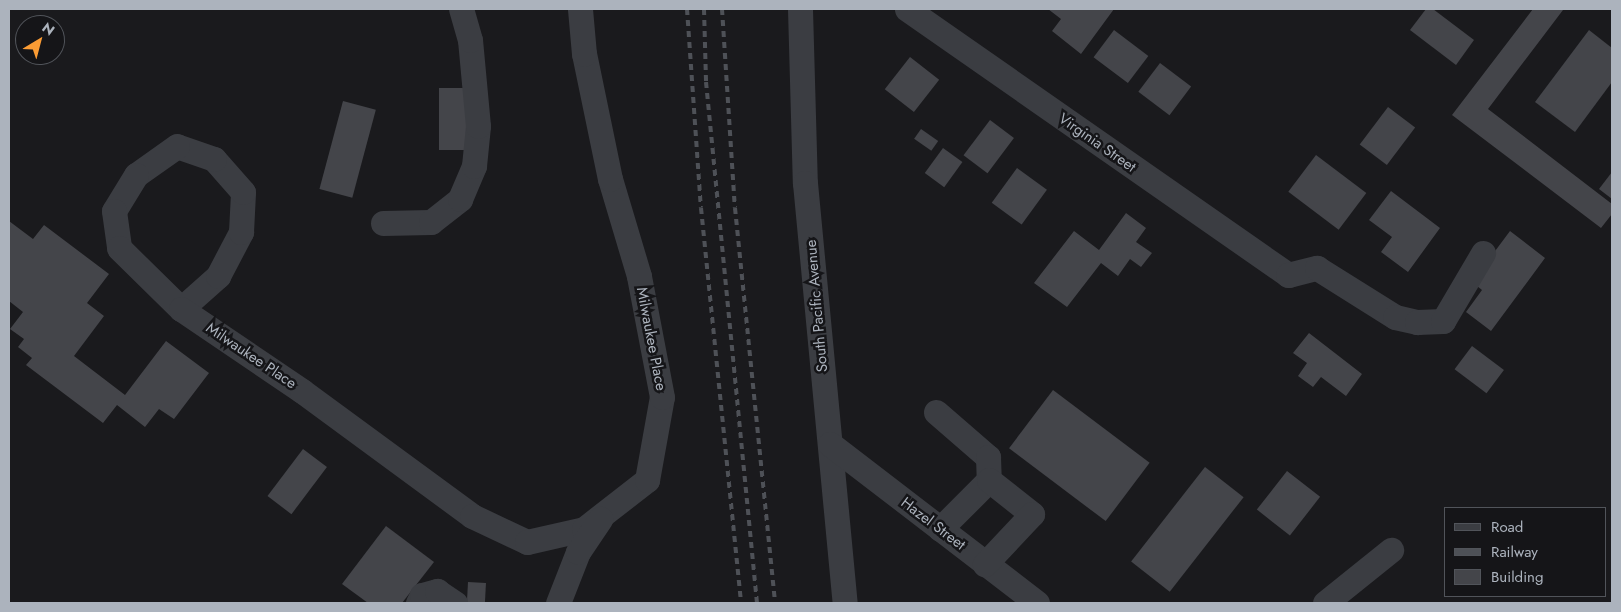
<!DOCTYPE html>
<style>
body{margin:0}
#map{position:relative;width:1621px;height:612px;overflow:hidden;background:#1a1a1d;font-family:Jost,sans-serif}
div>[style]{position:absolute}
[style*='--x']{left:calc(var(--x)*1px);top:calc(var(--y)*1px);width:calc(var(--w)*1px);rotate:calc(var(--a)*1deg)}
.building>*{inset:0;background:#44454a;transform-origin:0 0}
.minor>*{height:25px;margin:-12.5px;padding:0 12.5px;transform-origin:12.5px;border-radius:12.5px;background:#3b3d42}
.rail>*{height:4px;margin-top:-2px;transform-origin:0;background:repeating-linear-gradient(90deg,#4e5157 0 6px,transparent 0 11px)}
span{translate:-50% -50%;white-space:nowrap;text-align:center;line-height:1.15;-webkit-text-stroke:5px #151518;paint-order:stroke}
.street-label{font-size:15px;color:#acb3bd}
.frame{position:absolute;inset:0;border:10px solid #acb3bd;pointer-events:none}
.legend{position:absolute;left:1444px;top:507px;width:162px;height:90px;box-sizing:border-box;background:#151518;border:1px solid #51545a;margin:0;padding:6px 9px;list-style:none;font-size:15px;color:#acb3bd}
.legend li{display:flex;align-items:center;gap:10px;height:25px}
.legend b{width:25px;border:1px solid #51545a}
.north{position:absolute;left:15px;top:15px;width:50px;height:50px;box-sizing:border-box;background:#151518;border:1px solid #51545a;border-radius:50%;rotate:37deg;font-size:14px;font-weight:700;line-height:20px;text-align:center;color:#acb3bd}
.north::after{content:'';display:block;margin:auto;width:18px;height:22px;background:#fb9c34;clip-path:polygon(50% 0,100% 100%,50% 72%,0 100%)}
</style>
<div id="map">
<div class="building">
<i style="clip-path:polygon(1048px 9px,1114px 9px,1081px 54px,1052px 31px,1061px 19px)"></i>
<i style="clip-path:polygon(1426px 9px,1433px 9px,1474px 40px,1456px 65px,1410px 30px)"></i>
<i style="clip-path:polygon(1533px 9px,1563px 10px,1488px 109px,1612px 204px,1612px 214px,1601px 228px,1452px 115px)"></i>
<i style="left:1114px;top:30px;width:43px;height:34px;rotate:37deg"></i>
<i style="clip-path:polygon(1589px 30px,1612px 48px,1612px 82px,1575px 132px,1535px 102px)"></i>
<i style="left:910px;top:57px;width:37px;height:41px;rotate:38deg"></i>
<i style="left:1160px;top:63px;width:39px;height:36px;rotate:37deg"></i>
<i style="left:439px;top:88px;width:30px;height:62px"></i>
<i style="left:343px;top:101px;width:34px;height:91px;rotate:15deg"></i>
<i style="left:1388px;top:107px;width:34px;height:47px;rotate:37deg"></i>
<i style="left:990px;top:120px;width:30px;height:44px;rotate:37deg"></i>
<i style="left:921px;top:129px;width:21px;height:12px;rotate:35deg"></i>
<i style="left:943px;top:148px;width:24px;height:31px;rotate:36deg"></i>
<i style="left:1316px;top:155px;width:63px;height:46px;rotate:37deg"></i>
<i style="left:1017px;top:168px;width:37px;height:43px;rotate:36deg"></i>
<i style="clip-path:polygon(1612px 172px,1612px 199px,1599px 189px)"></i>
<i style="clip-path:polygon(1391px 191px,1440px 228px,1408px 272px,1381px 252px,1392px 237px,1369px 220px)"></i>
<i style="clip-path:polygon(1126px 213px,1146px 228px,1136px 242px,1152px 253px,1141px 267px,1130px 259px,1118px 276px,1101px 263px,1067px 307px,1034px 283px,1074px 231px,1099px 250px)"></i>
<i style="clip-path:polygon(9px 221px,33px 239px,44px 225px,109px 274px,87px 303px,104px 316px,74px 356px,125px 395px,166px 341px,209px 373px,174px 419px,159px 409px,145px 427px,117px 405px,103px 423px,26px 365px,32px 358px,18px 347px,24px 339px,10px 329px,23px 312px,9px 301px)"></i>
<i style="clip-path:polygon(1510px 231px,1545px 258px,1491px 331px,1466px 312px,1482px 290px,1472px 282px)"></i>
<i style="clip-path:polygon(1309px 333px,1362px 374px,1346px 396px,1321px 377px,1313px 387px,1298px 376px,1307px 363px,1293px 353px)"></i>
<i style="left:1472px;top:346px;width:40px;height:29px;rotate:37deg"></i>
<i style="left:1053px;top:390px;width:121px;height:73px;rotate:37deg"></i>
<i style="left:303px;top:449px;width:30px;height:59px;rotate:37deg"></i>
<i style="left:1205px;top:467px;width:49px;height:120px;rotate:38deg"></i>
<i style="left:1287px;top:471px;width:42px;height:49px;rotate:38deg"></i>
<i style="clip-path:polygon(386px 526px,434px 562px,402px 603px,368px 603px,342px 584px)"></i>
<i style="left:468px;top:582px;width:18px;height:21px;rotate:3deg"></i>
</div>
<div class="minor">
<i style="--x:800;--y:9;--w:174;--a:88.4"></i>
<i style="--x:805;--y:183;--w:422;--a:84.6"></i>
<i style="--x:907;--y:9;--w:465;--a:34.9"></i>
<i style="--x:1288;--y:275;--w:30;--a:-14"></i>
<i style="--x:1317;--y:268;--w:92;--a:32.1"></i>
<i style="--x:1395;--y:317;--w:23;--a:13"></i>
<i style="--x:1417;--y:322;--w:26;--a:-2"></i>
<i style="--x:1443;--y:321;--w:79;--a:-59.5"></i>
<i style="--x:383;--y:223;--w:48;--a:-1.2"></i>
<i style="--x:431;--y:222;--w:37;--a:-38"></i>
<i style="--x:460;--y:199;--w:36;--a:-67"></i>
<i style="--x:474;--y:166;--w:40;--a:-84.3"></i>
<i style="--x:478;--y:126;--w:86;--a:-95.3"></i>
<i style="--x:470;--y:40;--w:32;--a:-106"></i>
<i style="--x:181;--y:309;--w:50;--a:-41.7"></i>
<i style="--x:218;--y:276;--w:50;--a:-62.4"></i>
<i style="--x:241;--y:232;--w:40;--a:-87.1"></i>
<i style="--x:243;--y:192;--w:44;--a:-131.3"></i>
<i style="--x:214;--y:159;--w:39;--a:-161"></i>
<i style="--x:177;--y:146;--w:50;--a:144.7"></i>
<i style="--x:136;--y:175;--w:42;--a:121.4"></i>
<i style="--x:114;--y:211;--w:37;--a:82"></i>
<i style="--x:119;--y:248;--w:87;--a:44.5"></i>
<i style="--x:181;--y:309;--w:146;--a:34.1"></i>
<i style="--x:302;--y:391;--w:211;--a:36.3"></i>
<i style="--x:472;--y:516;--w:61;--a:25.3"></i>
<i style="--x:527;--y:542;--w:58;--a:-12.8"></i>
<i style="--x:584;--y:529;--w:80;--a:-37.9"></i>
<i style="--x:647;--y:480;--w:84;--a:-79.8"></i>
<i style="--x:662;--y:397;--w:123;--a:-100.8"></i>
<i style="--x:639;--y:276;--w:101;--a:-106.6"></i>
<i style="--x:610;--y:179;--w:128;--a:-101.7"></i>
<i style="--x:584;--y:54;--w:45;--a:-95.1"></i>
<i style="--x:936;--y:412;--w:69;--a:40.9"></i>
<i style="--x:988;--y:457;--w:23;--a:88"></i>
<i style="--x:830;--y:444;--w:261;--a:37.5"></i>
<i style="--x:940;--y:529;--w:69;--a:-45"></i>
<i style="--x:989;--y:480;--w:55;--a:38.3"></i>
<i style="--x:1032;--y:514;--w:69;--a:133.2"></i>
<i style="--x:418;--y:603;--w:9;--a:-63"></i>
<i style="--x:422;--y:595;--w:16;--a:-15"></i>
<i style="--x:437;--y:591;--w:22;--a:34"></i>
<i style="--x:558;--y:603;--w:55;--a:-68.6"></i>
<i style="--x:578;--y:552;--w:40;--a:-56"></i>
<i style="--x:1325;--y:603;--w:85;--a:-38.8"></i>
</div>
<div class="rail">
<i style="--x:687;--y:9;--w:199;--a:86"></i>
<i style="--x:701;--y:208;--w:397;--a:84.2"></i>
<i style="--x:704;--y:9;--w:73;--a:88.4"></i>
<i style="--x:706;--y:82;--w:523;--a:84.41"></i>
<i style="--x:722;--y:9;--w:199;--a:86.3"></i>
<i style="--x:735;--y:208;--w:397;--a:84.2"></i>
</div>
<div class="street-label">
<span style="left:1097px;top:143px;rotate:35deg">Virginia Street</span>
<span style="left:817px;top:306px;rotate:-95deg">South Pacific Avenue</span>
<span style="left:651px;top:339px;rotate:79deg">Milwaukee Place</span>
<span style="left:251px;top:356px;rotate:34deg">Milwaukee Place</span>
<span style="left:933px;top:524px;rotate:37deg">Hazel Street</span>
</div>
<div class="frame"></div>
<ul class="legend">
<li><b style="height:6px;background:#3b3d42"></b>Road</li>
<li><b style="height:6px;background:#4e5157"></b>Railway</li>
<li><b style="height:14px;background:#44454a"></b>Building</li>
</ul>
<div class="north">N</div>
</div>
